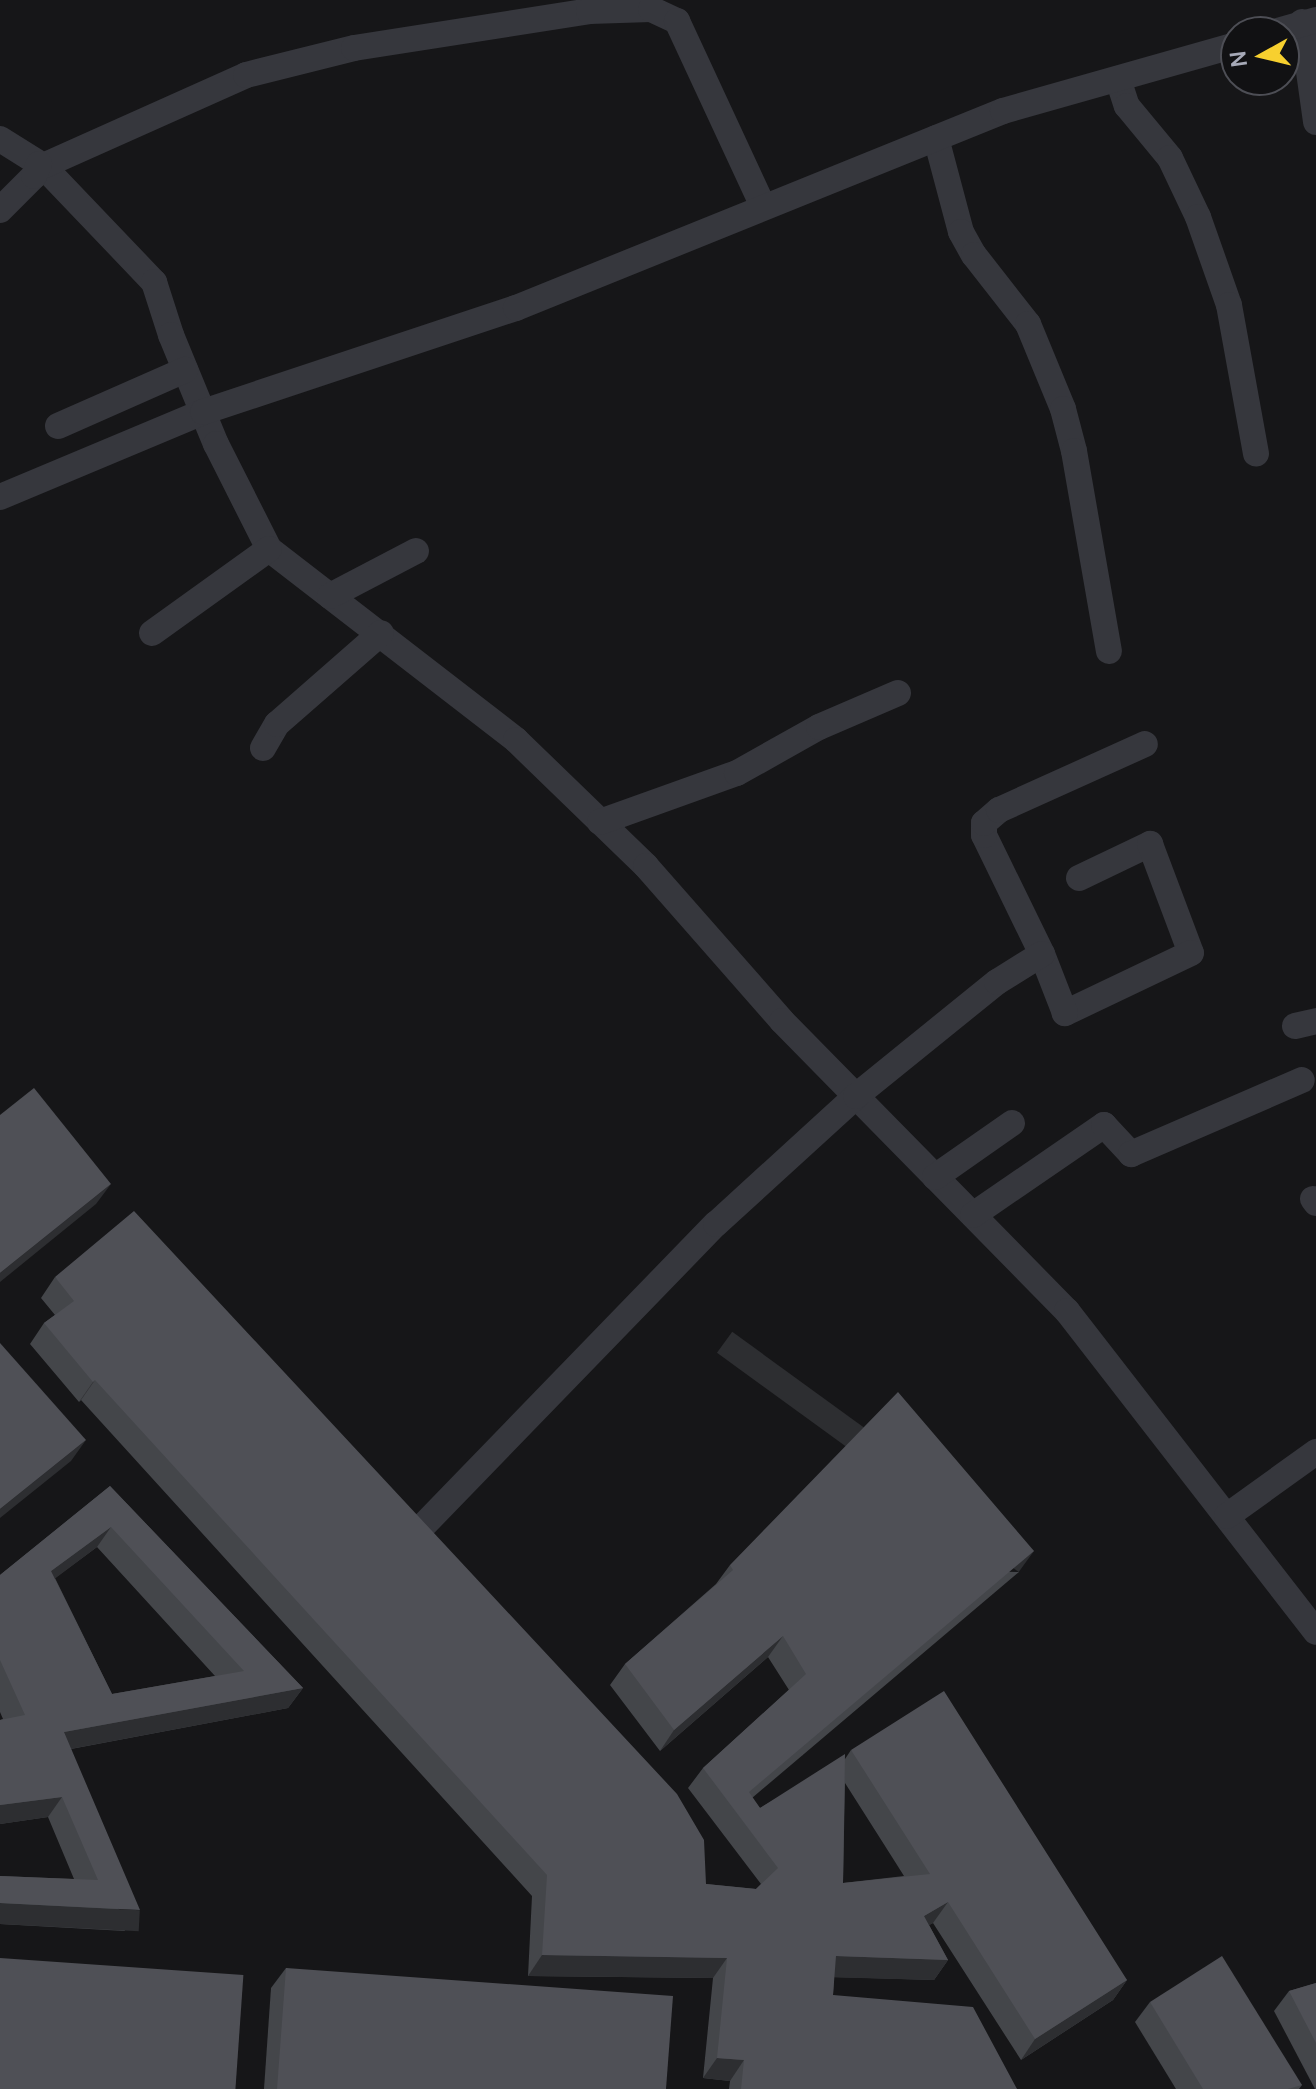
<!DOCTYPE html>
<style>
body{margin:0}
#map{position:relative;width:1316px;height:2089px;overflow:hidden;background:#161618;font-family:Manrope,sans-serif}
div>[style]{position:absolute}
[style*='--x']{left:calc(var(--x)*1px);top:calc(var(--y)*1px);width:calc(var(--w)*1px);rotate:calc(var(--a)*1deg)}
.minor>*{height:26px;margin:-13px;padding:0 13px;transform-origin:13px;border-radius:13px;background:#36373d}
.wall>*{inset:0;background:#44464a}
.shaded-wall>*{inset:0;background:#2d2e31;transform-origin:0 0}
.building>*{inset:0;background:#4f5056;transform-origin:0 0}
span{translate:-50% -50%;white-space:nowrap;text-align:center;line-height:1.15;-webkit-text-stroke:8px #111113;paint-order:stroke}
.north{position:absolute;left:1220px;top:16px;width:80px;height:80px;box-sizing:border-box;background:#111113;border:2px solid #4d4e55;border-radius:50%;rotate:262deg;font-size:22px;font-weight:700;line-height:32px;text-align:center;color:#a7aab8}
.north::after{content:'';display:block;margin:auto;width:28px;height:36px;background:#f7d02f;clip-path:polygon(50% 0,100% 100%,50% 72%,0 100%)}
</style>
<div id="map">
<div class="minor">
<i style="--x:1302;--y:22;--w:101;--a:82"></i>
<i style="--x:1274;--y:32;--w:44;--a:-15.9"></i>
<i style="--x:1118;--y:79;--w:28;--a:72"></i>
<i style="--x:1127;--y:106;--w:67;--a:50.4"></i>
<i style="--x:1170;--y:158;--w:65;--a:64.6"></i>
<i style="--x:1198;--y:217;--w:93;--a:70.6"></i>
<i style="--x:1229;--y:305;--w:151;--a:79.7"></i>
<i style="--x:936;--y:138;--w:97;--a:75.1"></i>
<i style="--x:961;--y:232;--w:26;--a:61"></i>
<i style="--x:974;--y:255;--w:88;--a:52"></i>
<i style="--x:1028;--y:324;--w:92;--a:67.6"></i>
<i style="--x:1063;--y:409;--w:43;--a:75.3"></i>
<i style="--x:1074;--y:451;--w:203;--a:80.1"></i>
<i style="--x:0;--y:139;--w:51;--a:32.1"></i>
<i style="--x:43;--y:166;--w:161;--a:46.3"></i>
<i style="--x:154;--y:282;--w:56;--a:72.2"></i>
<i style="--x:171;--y:335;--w:118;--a:67.6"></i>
<i style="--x:216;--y:444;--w:118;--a:63.2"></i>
<i style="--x:269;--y:549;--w:312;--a:37.7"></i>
<i style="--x:516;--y:740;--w:181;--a:44.1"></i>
<i style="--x:646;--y:866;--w:206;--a:48.7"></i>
<i style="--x:782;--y:1021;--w:407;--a:45.5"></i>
<i style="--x:1067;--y:1311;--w:406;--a:52.2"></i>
<i style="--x:43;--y:166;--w:222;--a:-24.1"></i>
<i style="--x:246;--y:75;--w:111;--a:-14"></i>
<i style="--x:354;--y:48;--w:238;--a:-8.9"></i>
<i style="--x:589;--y:11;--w:62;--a:-1.8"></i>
<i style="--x:651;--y:9;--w:29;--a:25"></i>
<i style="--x:677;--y:21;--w:204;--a:65.1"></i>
<i style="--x:0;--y:210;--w:48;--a:-45"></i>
<i style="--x:34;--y:176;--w:13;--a:-67"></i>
<i style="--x:58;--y:426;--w:139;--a:-23.8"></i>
<i style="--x:0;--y:497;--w:220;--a:-22.7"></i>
<i style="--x:203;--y:412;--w:330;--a:-18.4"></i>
<i style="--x:516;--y:308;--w:525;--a:-22.02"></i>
<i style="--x:1003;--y:111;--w:242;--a:-15.8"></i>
<i style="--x:330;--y:596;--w:97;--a:-27.6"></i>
<i style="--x:152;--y:633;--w:144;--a:-35.7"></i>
<i style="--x:263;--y:748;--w:28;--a:-60"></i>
<i style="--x:277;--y:724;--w:138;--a:-41.2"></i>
<i style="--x:600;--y:822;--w:145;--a:-19.7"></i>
<i style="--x:737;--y:773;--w:94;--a:-29.3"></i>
<i style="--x:819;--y:727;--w:86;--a:-23.3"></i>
<i style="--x:1079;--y:878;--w:79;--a:-25.6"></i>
<i style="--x:1150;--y:844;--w:116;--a:69.4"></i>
<i style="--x:1191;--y:953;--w:140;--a:154.5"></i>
<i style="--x:1065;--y:1013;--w:63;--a:-111.3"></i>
<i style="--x:1042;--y:954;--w:132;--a:-116"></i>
<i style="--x:984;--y:835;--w:12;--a:-90"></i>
<i style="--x:984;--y:823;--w:20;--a:-41"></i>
<i style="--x:999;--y:810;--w:160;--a:-24.3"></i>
<i style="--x:1295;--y:1026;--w:22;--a:-13"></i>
<i style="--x:935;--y:1177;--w:94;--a:-35"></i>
<i style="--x:1313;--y:1199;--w:5;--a:53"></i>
<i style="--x:973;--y:1215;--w:159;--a:-34.5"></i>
<i style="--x:1104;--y:1125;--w:40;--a:47"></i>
<i style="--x:1131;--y:1154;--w:186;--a:-23.4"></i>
<i style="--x:1227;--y:1516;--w:110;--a:-35.7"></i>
<i style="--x:420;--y:1529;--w:425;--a:-45.9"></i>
<i style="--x:716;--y:1224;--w:190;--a:-42.4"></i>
<i style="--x:856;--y:1096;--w:181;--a:-39"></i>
<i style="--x:997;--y:982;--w:53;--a:-31.9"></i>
</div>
<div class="wall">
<i style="clip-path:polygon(evenodd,55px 1277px,706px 1884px,756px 1889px,761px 1884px,688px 1788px,703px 1768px,789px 1690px,768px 1657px,660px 1751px,610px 1685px,625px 1664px,716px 1584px,730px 1565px,1019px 1572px,752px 1798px,760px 1808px,845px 1759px,851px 1750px,1127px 1980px,1113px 2000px,1021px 2060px,933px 1923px,929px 1925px,948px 1960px,934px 1980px,834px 1977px,833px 1995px,1017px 2089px,729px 2089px,730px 2081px,703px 2078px,713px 1978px,528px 1976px,532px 1896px,81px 1400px,79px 1402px,30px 1344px,44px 1323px,55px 1315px,41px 1298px,55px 1277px,845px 1783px,892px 1857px,904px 1876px,843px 1883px,845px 1783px)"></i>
<i style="clip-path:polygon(evenodd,110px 1486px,303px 1688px,288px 1708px,71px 1749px,125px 1931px,0 1924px,0 1876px,74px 1879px,48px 1817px,0 1824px,0 1720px,3px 1719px,0 1712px,0 1575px,110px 1486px,97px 1547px,215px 1676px,112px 1694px,55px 1578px,97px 1547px)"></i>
<i style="clip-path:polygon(286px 1968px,666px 2089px,264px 2089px,271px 1988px)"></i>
<i style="clip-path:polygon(1316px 1983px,1316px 2089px,1315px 2089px,1274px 2011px,1289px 1991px)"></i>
<i style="clip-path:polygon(1150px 2002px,1302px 2085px,1299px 2089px,1176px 2089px,1135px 2022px)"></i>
</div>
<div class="shaded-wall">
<i style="clip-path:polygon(111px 1184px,96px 1204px,0 1282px,0 1273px)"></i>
<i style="clip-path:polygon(95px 1380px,81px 1400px,79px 1402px,93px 1382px)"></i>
<i style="clip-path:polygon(86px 1440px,71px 1461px,0 1518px,0 1509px)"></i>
<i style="clip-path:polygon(111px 1527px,97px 1547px,37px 1592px,51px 1571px)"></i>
<i style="left:1034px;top:1551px;width:26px;height:373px;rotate:126deg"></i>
<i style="clip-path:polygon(783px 1636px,768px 1657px,660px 1751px,674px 1730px)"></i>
<i style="clip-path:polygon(303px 1688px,288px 1708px,49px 1753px,64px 1732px)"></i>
<i style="clip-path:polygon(62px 1797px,48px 1817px,0 1824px,0 1805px)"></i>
<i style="clip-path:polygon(948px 1902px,933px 1923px,910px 1936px,924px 1916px)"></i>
<i style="left:0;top:1903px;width:140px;height:21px;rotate:3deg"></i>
<i style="clip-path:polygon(542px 1955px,727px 1958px,713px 1978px,528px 1976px)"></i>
<i style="clip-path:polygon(836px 1956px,948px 1960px,934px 1980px,822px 1977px)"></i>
<i style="clip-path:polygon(1127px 1980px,1113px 2000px,1021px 2060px,1035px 2039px)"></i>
<i style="clip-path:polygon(717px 2058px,744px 2060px,730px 2081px,703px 2078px)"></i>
</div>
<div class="building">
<i style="clip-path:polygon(34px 1088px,111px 1184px,0 1273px,0 1115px)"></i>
<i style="clip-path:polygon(134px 1211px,677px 1794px,704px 1840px,706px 1884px,756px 1889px,778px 1868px,703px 1768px,806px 1674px,783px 1636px,674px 1730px,625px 1664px,733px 1570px,730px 1565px,898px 1392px,1034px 1551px,749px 1792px,760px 1808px,845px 1754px,843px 1883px,930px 1874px,851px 1750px,944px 1691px,1127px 1980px,1035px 2039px,948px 1902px,924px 1916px,948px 1960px,836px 1956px,833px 1995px,973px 2007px,1017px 2089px,741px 2089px,744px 2060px,717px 2058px,727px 1958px,542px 1955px,547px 1875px,95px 1380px,93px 1382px,44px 1323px,74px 1301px,55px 1277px)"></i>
<i style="clip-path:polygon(0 1343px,86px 1440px,0 1509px)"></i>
<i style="clip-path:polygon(evenodd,110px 1486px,303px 1688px,64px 1732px,140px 1910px,0 1903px,0 1876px,98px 1880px,62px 1797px,0 1805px,0 1720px,25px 1715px,0 1660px,0 1575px,110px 1486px,111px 1527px,244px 1671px,112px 1694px,51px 1571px,111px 1527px)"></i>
<i style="clip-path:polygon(1222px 1956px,1302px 2085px,1288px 2089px,1203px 2089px,1150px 2002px)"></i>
<i style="left:0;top:1958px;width:244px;height:131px;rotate:4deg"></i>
<i style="clip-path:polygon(286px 1968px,673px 1996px,666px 2089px,277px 2089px)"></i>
<i style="clip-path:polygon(1316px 1983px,1316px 2043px,1289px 1991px)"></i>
</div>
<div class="north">N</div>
</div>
